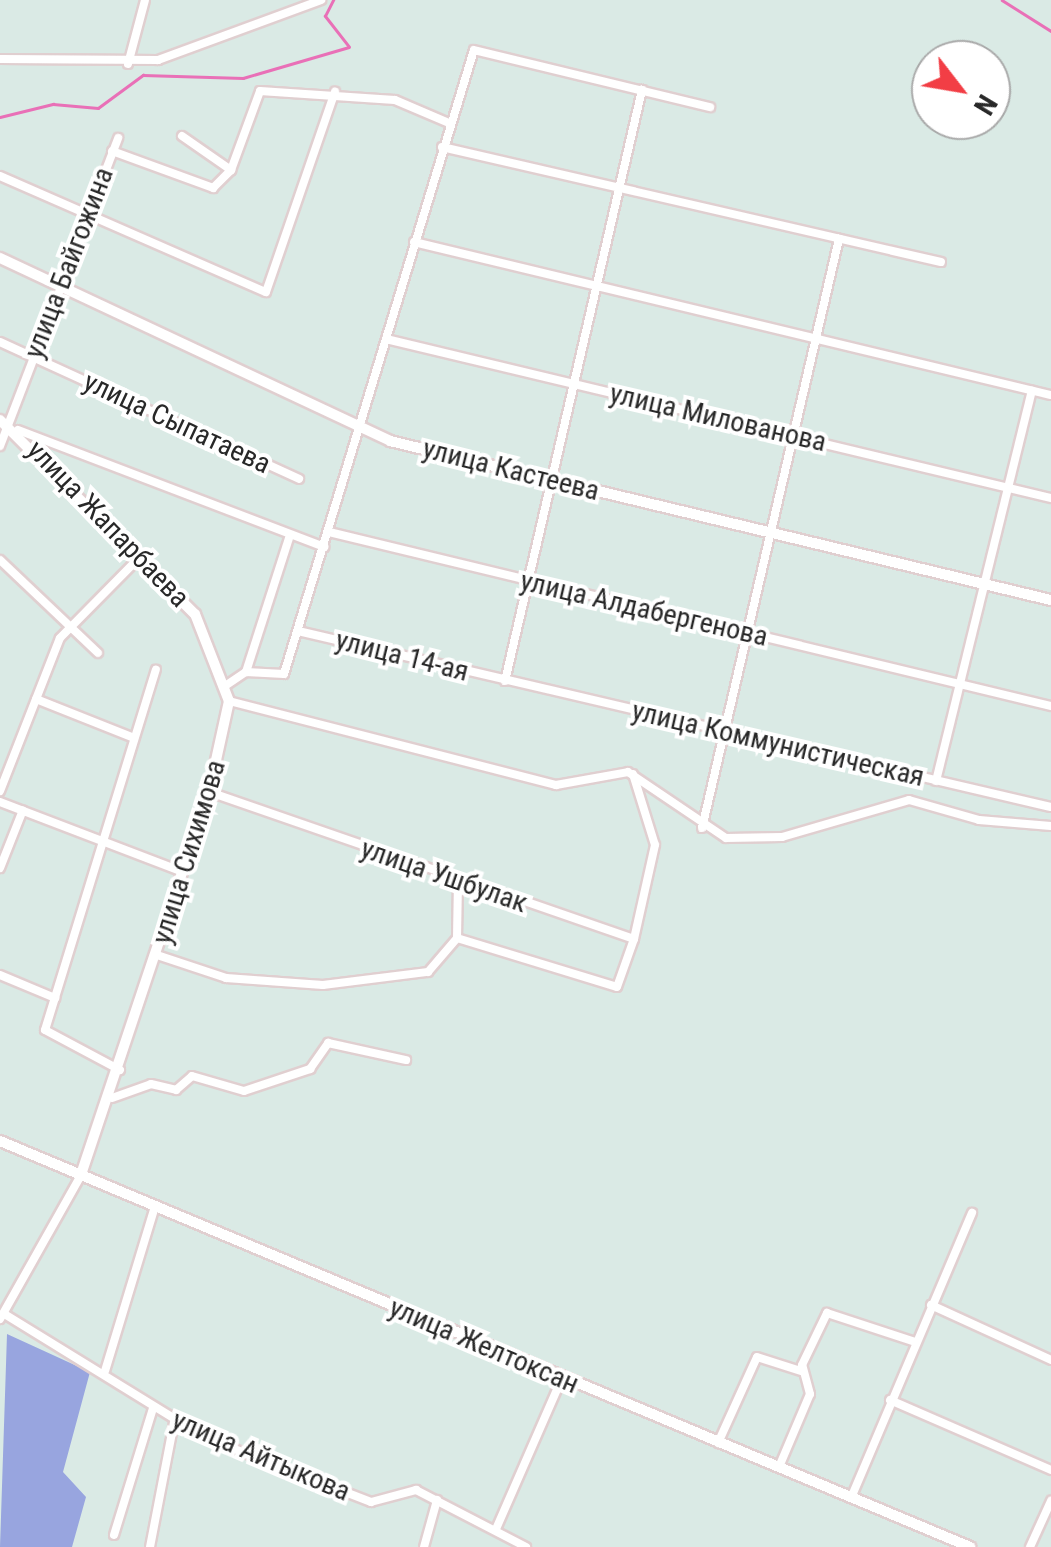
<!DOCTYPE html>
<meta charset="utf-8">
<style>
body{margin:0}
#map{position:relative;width:1051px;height:1547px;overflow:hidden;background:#daeae5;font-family:"Roboto Condensed",sans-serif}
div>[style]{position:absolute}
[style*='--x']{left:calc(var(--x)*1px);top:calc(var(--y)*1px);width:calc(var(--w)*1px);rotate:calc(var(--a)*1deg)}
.green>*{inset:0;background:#98a5df}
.stream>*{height:2.5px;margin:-1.25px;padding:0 1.25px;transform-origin:1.25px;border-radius:1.25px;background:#e970b7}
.roads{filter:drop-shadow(2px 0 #e0cfd0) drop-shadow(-2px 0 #e0cfd0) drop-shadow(0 2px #e0cfd0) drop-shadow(0 -2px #e0cfd0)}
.street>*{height:8px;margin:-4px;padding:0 4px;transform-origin:4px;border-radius:4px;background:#fff}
.secondary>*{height:10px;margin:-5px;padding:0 5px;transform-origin:5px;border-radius:5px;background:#fff}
span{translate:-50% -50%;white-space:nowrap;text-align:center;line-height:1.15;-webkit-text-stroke:8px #fff;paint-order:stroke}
.street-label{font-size:28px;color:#282828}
.north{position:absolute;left:911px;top:40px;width:100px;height:100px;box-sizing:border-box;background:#fff;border:2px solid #a9a9a9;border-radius:50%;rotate:121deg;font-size:28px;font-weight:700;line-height:40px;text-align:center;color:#282828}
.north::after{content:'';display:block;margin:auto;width:35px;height:45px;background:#f23e45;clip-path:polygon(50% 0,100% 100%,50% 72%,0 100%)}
</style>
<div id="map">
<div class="green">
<i style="clip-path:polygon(7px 1334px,90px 1372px,63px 1472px,86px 1497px,72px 1547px,0 1547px)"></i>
</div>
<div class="stream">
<i style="--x:1002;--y:0;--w:58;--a:32.3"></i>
<i style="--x:0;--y:117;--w:55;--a:-13.8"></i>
<i style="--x:53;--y:104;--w:45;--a:5.1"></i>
<i style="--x:98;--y:108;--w:56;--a:-36.3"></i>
<i style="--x:143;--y:75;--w:100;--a:1.7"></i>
<i style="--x:243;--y:78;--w:110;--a:-16.3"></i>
<i style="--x:349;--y:47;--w:39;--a:-128"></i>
<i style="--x:325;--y:16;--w:18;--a:-63"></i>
</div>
<div class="roads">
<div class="street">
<i style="--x:0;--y:59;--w:158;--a:0.4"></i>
<i style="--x:158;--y:60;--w:174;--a:-20.2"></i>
<i style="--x:128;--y:64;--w:66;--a:-75.1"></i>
<i style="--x:182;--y:136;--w:60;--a:34.8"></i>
<i style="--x:442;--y:147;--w:512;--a:12.98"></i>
<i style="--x:112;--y:151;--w:108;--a:20.1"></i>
<i style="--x:213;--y:188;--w:25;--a:-45"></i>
<i style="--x:231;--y:170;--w:84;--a:-69.8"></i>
<i style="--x:260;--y:91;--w:135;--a:3.8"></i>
<i style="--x:395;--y:100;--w:59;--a:23.1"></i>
<i style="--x:0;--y:176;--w:290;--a:23.6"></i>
<i style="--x:266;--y:292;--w:212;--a:-71"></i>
<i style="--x:414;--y:242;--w:655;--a:13.51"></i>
<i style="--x:386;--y:339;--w:684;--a:13.45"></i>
<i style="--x:0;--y:342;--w:329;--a:24.6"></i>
<i style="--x:18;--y:430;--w:328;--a:20.9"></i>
<i style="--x:0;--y:446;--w:330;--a:-69"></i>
<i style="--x:329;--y:532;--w:743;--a:13.55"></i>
<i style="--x:0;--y:560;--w:135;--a:43.5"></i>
<i style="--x:298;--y:631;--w:773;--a:13.16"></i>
<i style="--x:246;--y:672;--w:38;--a:3"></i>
<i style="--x:284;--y:674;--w:652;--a:-73.07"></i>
<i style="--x:474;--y:50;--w:243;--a:13.6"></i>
<i style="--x:505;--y:681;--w:607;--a:-76.95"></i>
<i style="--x:225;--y:686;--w:25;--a:-34"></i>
<i style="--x:246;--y:672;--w:141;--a:-72.2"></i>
<i style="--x:36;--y:699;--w:105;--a:21.7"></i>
<i style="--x:229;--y:701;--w:338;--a:14.4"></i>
<i style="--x:556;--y:785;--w:73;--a:-10.2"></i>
<i style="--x:628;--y:772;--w:118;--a:34"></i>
<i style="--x:726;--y:838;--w:56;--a:-1"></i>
<i style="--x:782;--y:837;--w:132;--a:-16.2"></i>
<i style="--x:909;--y:800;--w:73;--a:15.9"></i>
<i style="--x:979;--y:820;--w:72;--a:4.8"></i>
<i style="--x:633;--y:774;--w:74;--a:72.8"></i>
<i style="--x:655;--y:845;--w:96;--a:102.6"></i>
<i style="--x:936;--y:781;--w:402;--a:-76.2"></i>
<i style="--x:0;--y:791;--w:164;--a:-68.6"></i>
<i style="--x:60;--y:638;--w:114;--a:-45.4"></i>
<i style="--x:0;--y:802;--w:196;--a:20.9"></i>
<i style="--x:702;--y:828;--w:605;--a:-76.91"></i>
<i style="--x:0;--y:868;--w:62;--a:-68.4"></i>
<i style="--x:457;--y:938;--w:55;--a:-89"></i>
<i style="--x:157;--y:955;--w:73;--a:18.4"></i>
<i style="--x:226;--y:978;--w:97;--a:4.1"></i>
<i style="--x:323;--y:985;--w:106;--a:-7.1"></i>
<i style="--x:428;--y:972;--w:45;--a:-49.5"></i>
<i style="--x:457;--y:938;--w:167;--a:17"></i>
<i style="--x:617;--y:987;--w:51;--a:-70.5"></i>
<i style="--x:634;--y:939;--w:450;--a:-160.9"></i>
<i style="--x:0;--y:975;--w:60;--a:22.7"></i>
<i style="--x:120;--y:1070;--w:85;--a:-151.9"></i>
<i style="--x:45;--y:1030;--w:377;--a:-72.9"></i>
<i style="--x:112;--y:1098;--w:41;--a:-19.7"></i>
<i style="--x:151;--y:1084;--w:26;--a:13"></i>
<i style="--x:176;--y:1090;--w:21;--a:-41"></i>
<i style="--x:192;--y:1076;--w:54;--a:16.1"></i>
<i style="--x:244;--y:1091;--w:70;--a:-18.4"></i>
<i style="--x:310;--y:1069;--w:32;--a:-55"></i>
<i style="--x:328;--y:1043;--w:80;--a:12.3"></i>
<i style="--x:931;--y:1305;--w:132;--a:24.6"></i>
<i style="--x:6;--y:1315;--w:235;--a:31.6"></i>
<i style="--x:206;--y:1438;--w:177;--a:21.2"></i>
<i style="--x:371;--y:1502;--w:47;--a:-14.9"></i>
<i style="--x:416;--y:1490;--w:124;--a:27.4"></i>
<i style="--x:0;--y:1319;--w:165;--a:-60.6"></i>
<i style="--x:105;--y:1371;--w:172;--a:-73.1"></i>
<i style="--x:890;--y:1400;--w:176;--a:23.5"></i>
<i style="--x:718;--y:1443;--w:94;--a:-65.6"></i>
<i style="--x:757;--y:1357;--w:46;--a:17.7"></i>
<i style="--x:779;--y:1467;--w:79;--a:-67"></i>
<i style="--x:810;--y:1394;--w:30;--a:-105"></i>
<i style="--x:802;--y:1365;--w:58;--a:-64.3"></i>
<i style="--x:827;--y:1313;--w:93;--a:18.2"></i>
<i style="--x:851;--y:1498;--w:310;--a:-67"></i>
<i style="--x:496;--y:1529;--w:165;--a:-66.4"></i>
<i style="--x:114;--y:1535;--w:133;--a:-72.9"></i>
<i style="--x:150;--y:1547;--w:127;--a:-79.1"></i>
<i style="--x:424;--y:1547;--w:49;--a:-74.5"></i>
<i style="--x:1030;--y:1547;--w:51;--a:-65.5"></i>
</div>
<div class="secondary">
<i style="--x:0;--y:258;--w:431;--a:25.1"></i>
<i style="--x:390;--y:441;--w:680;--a:13.53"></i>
<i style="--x:0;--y:420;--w:275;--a:44.9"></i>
<i style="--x:195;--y:614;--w:93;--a:68.7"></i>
<i style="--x:229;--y:701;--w:93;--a:102.4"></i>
<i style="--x:209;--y:792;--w:404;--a:108.5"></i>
<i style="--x:0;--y:1141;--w:1052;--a:22.71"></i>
</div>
</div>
<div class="street-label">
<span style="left:69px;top:263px;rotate:-69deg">улица Байгожина</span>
<span style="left:718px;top:418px;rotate:13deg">улица Милованова</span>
<span style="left:177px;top:423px;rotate:25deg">улица Сыпатаева</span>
<span style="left:511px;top:470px;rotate:14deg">улица Кастеева</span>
<span style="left:108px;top:524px;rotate:46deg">улица Жапарбаева</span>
<span style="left:644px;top:609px;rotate:13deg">улица Алдабергенова</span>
<span style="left:402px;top:656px;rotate:14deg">улица 14-ая</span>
<span style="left:778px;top:744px;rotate:13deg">улица Коммунистическая</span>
<span style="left:189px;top:852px;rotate:-73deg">улица Сихимова</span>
<span style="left:444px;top:876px;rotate:19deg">улица Ушбулак</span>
<span style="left:484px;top:1346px;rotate:23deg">улица Желтоксан</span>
<span style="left:261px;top:1456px;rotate:23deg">улица Айтыкова</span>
</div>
<div class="north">N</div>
</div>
